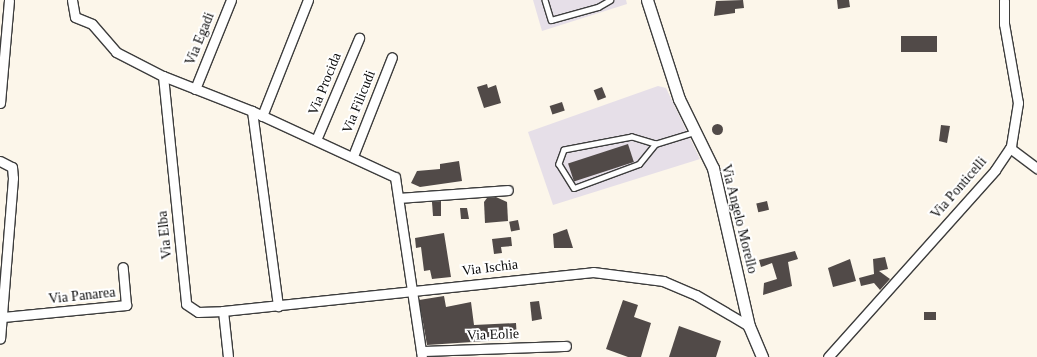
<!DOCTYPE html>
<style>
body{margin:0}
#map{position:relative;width:1037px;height:357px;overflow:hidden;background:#fcf6ea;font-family:Georgia,serif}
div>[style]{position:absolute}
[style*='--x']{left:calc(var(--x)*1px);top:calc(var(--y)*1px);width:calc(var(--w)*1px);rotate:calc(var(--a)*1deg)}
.industrial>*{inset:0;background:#e6dfe8}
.building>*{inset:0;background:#514a48;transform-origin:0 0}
.round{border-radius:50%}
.roads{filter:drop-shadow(1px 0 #3d3d3d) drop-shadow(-1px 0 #3d3d3d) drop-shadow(0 1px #3d3d3d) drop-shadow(0 -1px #3d3d3d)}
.service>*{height:4.5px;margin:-2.25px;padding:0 2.25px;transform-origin:2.25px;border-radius:2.25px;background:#fff}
.minor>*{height:9px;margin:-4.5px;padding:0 4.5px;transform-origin:4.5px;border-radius:4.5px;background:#fff}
.tertiary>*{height:11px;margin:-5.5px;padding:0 5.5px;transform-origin:5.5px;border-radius:5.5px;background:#fff}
span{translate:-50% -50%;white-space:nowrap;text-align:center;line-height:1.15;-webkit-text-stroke:4px #fff;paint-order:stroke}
.street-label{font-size:14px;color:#0a0a0a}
</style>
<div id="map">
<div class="industrial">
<i style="clip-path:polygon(533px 0,626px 0,627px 4px,542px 31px)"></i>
<i style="clip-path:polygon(658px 86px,666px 88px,700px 159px,553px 205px,528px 132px)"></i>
</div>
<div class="building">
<i style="clip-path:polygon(743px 0,744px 8px,735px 9px,735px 13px,714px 16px,716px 1px)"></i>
<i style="clip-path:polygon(837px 0,849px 0,850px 7px,838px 9px)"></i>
<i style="left:937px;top:36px;width:16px;height:36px;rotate:90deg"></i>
<i style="clip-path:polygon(487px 84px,488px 88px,496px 85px,501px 103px,484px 108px,477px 87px)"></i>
<i style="left:602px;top:87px;width:11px;height:9px;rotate:68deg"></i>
<i style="left:562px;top:102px;width:9px;height:13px;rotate:72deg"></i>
<i class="round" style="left:711.5px;top:123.5px;width:11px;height:11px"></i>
<i style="clip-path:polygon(941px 125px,950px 126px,947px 143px,939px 141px)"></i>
<i style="left:628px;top:144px;width:19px;height:63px;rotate:72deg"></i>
<i style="clip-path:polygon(459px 161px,462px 181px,420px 187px,411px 183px,417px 171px,440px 169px,440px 164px)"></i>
<i style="clip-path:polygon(496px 197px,507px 202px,508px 221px,485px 223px,484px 202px,487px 198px)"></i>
<i style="clip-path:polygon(441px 201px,441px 216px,433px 216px,432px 202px)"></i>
<i style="left:767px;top:201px;width:9px;height:11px;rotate:77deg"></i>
<i style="clip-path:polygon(460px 208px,467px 208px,469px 219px,461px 219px)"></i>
<i style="left:518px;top:220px;width:10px;height:9px;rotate:79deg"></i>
<i style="clip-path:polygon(567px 229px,573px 248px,554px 248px,553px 234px)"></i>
<i style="clip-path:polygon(444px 233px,451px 277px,432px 279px,430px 270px,424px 271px,421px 247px,416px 248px,415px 238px)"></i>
<i style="clip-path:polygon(511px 237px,512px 246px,501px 247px,502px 253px,494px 254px,492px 239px)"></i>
<i style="clip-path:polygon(795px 251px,798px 259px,788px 262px,792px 286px,763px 295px,764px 283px,777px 279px,772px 263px,761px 267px,759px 260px)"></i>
<i style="clip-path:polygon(885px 257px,888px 269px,879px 271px,890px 279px,880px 290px,874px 283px,861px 286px,859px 278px,874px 274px,873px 259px)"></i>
<i style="clip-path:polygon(850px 259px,856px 281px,833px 287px,828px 268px)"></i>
<i style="clip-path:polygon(444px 296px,446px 307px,471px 302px,474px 325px,516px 323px,517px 339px,427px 345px,419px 300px)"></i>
<i style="clip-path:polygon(623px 300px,638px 305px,634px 317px,651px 323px,641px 357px,628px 357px,606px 349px)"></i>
<i style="clip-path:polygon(539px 301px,542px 319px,532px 321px,530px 302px)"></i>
<i style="left:936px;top:312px;width:8px;height:12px;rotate:90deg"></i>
<i style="clip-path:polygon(679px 326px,721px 341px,716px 357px,669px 357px)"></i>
</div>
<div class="roads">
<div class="service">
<i style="--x:545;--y:0;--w:21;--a:73"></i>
<i style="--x:551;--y:20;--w:49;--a:-15.5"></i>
<i style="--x:598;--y:7;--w:14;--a:-30"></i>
<i style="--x:655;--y:144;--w:24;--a:-163"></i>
<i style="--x:632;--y:137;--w:69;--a:169.2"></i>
<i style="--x:564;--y:150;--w:15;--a:110"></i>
<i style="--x:559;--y:164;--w:28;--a:58"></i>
<i style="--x:574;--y:188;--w:69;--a:-20.3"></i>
<i style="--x:639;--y:164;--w:26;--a:-51"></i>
<i style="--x:655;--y:144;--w:41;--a:-17.1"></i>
</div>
<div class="minor">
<i style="--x:72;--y:0;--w:17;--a:80"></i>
<i style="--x:75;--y:17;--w:18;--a:22"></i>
<i style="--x:92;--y:24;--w:37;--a:49"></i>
<i style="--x:116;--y:52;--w:53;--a:27.1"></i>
<i style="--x:163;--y:76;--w:96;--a:21.5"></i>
<i style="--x:252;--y:111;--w:157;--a:24.8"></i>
<i style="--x:395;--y:177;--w:182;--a:81.5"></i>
<i style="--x:163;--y:76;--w:229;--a:84.2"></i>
<i style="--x:186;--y:304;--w:14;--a:34"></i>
<i style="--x:198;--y:312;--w:25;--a:-2"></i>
<i style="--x:223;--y:311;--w:46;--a:83.8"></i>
<i style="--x:195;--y:89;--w:96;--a:-68"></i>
<i style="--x:0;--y:103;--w:103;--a:-85"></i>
<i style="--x:252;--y:111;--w:197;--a:82.4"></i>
<i style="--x:262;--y:116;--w:125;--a:-68.4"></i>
<i style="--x:316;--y:140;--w:111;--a:-67.1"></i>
<i style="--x:1010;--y:148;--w:34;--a:37"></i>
<i style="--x:353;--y:156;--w:106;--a:-68.5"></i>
<i style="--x:0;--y:161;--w:13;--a:27"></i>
<i style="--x:12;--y:167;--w:11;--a:85"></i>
<i style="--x:13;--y:178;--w:161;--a:94.6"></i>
<i style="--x:399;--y:198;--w:109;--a:-4.2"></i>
<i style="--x:223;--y:311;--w:372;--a:-6"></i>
<i style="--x:593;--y:272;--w:71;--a:7.3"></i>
<i style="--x:663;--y:281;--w:36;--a:23"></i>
<i style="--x:696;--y:295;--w:61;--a:30.3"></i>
<i style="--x:3;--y:317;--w:124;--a:-5.6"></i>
<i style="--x:126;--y:305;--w:38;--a:-95"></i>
<i style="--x:421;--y:351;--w:145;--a:-2"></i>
<i style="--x:828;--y:357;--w:251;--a:-48.2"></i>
<i style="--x:995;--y:170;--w:29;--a:-56"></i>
<i style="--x:1011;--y:146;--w:44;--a:-80.8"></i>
<i style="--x:1018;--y:103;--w:80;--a:-100"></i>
<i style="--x:1004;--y:24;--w:24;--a:-90"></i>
</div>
<div class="tertiary">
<i style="--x:647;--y:0;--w:104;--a:72.1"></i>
<i style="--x:679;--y:99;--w:77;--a:63.8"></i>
<i style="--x:713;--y:168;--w:162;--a:77.2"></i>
<i style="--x:749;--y:326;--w:34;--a:67"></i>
</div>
</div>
<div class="street-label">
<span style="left:200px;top:39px;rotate:-68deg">Via Egadi</span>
<span style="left:325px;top:84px;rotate:-68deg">Via Procida</span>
<span style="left:359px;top:102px;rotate:-68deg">Via Filicudi</span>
<span style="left:959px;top:188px;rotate:-49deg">Via Ponticelli</span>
<span style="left:739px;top:219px;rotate:76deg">Via Angelo Morello</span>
<span style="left:165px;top:235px;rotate:-96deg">Via Elba</span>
<span style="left:490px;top:268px;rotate:-7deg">Via Ischia</span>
<span style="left:82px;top:296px;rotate:-6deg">Via Panarea</span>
<span style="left:493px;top:335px;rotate:-2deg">Via Eolie</span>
</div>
</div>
